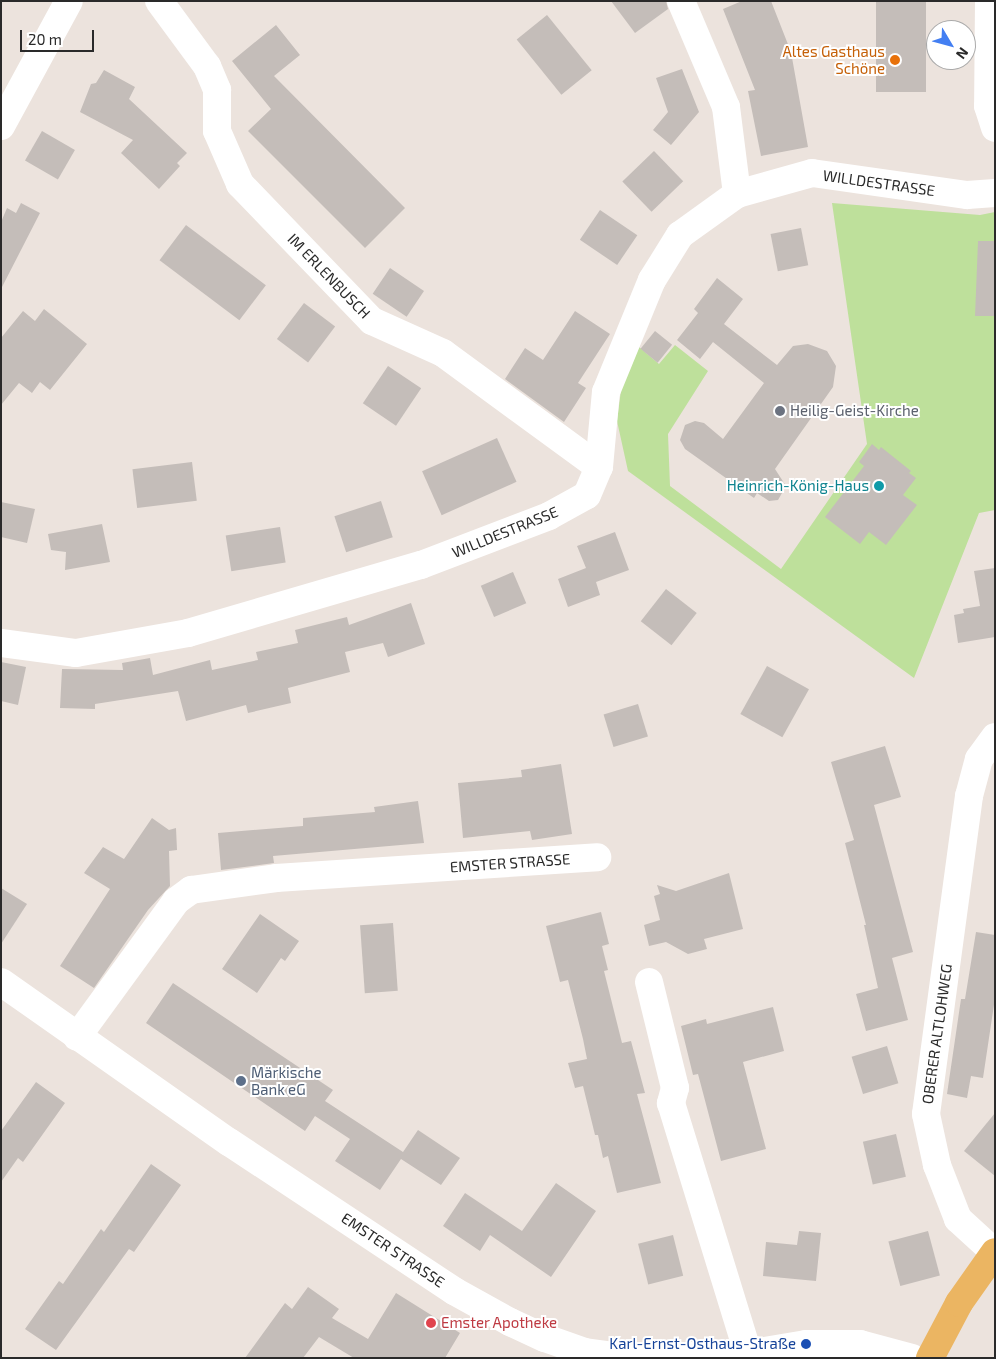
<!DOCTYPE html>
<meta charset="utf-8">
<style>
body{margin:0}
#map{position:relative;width:996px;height:1359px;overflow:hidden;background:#ece3dd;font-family:"Exo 2",sans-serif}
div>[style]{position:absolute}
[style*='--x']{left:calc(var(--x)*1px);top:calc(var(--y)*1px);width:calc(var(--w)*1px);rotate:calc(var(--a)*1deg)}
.green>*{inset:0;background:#bee09b}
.building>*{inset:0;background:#c4bdb9;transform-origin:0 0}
.minor>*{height:28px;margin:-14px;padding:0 14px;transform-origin:14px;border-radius:14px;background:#fff}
.major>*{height:28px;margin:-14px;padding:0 14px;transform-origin:14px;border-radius:14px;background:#ebb562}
.dots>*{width:14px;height:14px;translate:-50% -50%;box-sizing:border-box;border:2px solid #fff;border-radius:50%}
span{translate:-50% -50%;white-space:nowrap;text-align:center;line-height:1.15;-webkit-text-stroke:4px #fff;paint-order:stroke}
.food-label{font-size:15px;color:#c56008}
.right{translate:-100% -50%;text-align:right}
.street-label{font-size:15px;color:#2a2a2a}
.worship-label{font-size:15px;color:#5b616d}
.left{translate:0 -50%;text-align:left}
.culture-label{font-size:15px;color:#0d838f}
.service-label{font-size:15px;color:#4e5e75}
.health-label{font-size:15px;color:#be3a42}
.transit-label{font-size:15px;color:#164399}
.frame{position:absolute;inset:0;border:2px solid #2a2a2a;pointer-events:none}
.north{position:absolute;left:926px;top:20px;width:50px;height:50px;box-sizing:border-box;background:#fff;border:1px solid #aaa;border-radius:50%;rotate:127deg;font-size:14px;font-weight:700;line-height:20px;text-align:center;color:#2a2a2a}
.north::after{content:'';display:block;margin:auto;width:18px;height:22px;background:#437ff2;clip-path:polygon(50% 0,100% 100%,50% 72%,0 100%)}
.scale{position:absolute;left:20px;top:30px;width:74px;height:22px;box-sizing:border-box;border:2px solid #2a2a2a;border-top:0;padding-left:6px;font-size:15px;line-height:18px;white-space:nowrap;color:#2a2a2a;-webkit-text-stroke:4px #fff;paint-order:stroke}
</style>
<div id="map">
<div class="green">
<i style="clip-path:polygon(832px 203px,980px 215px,995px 212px,995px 510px,979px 513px,914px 678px,628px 471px,617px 421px,621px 390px,639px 347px,659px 364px,675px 345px,708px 371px,668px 434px,670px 486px,781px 569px,867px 444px)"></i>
</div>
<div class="building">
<i style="clip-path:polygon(611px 1px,666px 1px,668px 9px,635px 33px)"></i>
<i style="clip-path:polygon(742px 1px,771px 1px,791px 52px,808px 147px,761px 156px,748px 91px,755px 90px,723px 9px)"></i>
<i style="left:876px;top:1px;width:50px;height:91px"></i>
<i style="left:547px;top:15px;width:71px;height:39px;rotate:51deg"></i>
<i style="clip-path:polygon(276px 25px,300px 55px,274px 76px,405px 208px,365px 248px,248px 131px,271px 109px,232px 61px)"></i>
<i style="clip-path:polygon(682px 69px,699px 112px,671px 145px,653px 130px,668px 112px,656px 78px)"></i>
<i style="clip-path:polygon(104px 70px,135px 87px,129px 99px,187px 153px,177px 163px,180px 166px,159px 189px,121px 153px,133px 140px,80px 112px,91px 84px,96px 83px)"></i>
<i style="left:42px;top:131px;width:38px;height:34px;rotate:30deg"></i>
<i style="left:654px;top:151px;width:42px;height:44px;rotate:46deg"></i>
<i style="clip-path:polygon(21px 203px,40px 213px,1px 289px,1px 222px,7px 208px,16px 213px)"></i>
<i style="left:600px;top:210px;width:45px;height:36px;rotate:34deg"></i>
<i style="left:186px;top:225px;width:100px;height:44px;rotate:37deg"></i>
<i style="left:801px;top:228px;width:38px;height:31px;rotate:79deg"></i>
<i style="clip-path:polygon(978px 241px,995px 241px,995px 316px,975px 316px)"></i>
<i style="left:390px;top:268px;width:41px;height:31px;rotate:34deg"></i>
<i style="clip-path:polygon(717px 278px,743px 299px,724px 324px,777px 365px,793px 346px,808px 344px,827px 351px,836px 366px,833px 387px,775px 469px,786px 486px,778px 500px,769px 501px,757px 493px,754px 498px,685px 449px,680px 440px,685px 425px,695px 421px,704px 423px,723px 439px,764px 383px,713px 342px,700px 359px,677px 340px,698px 313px,694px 309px)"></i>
<i style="left:304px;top:303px;width:39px;height:45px;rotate:37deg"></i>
<i style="clip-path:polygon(44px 309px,87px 344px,50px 390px,40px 382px,32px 393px,19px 383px,1px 405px,1px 338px,23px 311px,35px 321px)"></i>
<i style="clip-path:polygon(575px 311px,610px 334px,578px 383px,586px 388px,564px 422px,505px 379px,525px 348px,543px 360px)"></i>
<i style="left:655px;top:331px;width:22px;height:23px;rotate:39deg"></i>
<i style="left:388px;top:366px;width:40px;height:45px;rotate:34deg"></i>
<i style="left:497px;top:438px;width:48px;height:82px;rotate:66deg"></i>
<i style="clip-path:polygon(872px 444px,879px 450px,881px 447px,911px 471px,909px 473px,916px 478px,903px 495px,917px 505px,886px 545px,869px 532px,860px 544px,825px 517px,864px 466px,859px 462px)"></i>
<i style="left:192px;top:462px;width:39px;height:60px;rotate:83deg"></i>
<i style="left:381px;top:501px;width:38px;height:49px;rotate:72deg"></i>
<i style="clip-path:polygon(1px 502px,35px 509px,27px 543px,1px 537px)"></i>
<i style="clip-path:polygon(102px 524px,110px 562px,65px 570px,66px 552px,51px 550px,48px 534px)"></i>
<i style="left:280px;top:527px;width:36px;height:55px;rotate:81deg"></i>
<i style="clip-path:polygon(615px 532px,629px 570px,596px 582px,600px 595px,568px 607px,558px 579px,586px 568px,577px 546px)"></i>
<i style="clip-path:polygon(995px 568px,995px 637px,958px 643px,954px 615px,964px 613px,963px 609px,980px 606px,974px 571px)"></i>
<i style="left:513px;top:572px;width:34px;height:35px;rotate:67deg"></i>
<i style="left:666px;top:589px;width:39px;height:41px;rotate:38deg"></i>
<i style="clip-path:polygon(411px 603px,425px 644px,388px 657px,383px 643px,345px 652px,350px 672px,288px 688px,291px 703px,248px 713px,246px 705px,186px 721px,178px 691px,95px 704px,95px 709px,60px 708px,62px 669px,123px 670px,122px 663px,150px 658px,153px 675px,210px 660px,212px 670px,258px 660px,256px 652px,298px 643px,295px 630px,347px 617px,349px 625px)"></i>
<i style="clip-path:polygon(1px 662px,26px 667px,18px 705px,1px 701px)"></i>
<i style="left:767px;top:666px;width:48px;height:55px;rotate:29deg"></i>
<i style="left:638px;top:704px;width:34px;height:36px;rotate:73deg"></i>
<i style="clip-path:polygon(885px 746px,901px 797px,874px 805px,913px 952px,892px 958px,908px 1020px,866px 1031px,856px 994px,878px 988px,864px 925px,866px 925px,845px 843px,854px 840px,831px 762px)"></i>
<i style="clip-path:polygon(561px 764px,572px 834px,532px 840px,530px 831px,463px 838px,458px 783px,522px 777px,521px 770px)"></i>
<i style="clip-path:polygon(418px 801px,424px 843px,273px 856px,274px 863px,221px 870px,218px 833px,303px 826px,303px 818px,375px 812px,374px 807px)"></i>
<i style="clip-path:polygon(152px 818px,169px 830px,176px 828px,177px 850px,169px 851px,170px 886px,148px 910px,94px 988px,60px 966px,110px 889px,84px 873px,103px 847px,124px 859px)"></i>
<i style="clip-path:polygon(729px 873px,743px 929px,704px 939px,707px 949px,688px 954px,666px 942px,649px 946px,644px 925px,660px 920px,654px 896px,660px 894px,657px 885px,676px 891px)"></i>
<i style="clip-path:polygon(1px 888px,27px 904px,1px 944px)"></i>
<i style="clip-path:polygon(601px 912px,609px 944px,602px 946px,608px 970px,604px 971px,622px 1043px,631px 1041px,645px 1093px,637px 1094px,661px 1183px,617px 1193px,608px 1156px,603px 1158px,598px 1135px,595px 1135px,583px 1086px,575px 1088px,568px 1063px,587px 1059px,583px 1039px,568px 980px,560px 982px,546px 926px)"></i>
<i style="clip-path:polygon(260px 914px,299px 941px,285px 961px,281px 958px,257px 993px,222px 969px)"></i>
<i style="left:393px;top:923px;width:68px;height:33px;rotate:86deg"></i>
<i style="clip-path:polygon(976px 932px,995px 935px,995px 998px,983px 1078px,971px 1076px,967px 1098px,947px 1094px,961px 999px,965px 999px)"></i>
<i style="clip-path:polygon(173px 983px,333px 1090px,325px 1101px,403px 1152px,418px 1130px,460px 1158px,441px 1185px,401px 1159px,380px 1190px,335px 1161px,350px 1139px,315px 1116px,305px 1131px,146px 1023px)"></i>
<i style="clip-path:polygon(773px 1007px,784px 1051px,743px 1062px,766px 1149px,721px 1161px,698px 1074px,693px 1075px,681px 1026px,706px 1019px,707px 1024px)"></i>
<i style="left:887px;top:1046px;width:39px;height:37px;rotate:73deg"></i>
<i style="clip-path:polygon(36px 1082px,65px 1103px,23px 1162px,18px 1158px,1px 1182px,1px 1131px)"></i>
<i style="clip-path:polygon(995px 1113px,995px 1176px,964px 1151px)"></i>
<i style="left:896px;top:1134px;width:44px;height:34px;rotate:77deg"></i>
<i style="clip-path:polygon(151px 1164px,181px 1185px,134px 1252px,129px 1249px,56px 1350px,25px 1329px,59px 1281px,63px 1284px,101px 1229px,104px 1232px)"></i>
<i style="clip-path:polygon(556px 1183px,596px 1211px,551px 1277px,490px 1235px,480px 1251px,443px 1226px,465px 1193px,522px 1231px)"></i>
<i style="clip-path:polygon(799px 1231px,821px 1233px,816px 1281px,763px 1276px,766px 1242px,797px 1245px)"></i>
<i style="left:928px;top:1231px;width:46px;height:41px;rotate:75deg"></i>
<i style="left:673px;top:1235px;width:42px;height:36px;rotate:76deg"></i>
<i style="clip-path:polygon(308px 1287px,339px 1309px,332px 1318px,368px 1339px,396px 1293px,460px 1333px,445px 1358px,354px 1358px,319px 1337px,303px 1358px,245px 1358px,285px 1303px,292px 1309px)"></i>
</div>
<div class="minor">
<i style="--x:159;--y:1;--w:81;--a:53.6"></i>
<i style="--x:207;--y:66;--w:26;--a:67"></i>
<i style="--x:217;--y:90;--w:41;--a:90"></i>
<i style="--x:217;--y:131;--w:58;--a:66.5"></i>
<i style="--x:240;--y:184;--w:190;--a:46.1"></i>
<i style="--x:372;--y:321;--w:78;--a:24.3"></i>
<i style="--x:443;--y:353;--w:193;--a:36.2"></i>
<i style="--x:681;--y:1;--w:115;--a:67"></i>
<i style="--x:726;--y:107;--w:88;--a:82.8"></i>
<i style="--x:989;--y:1;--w:105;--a:90.5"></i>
<i style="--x:988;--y:106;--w:23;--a:72"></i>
<i style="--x:1;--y:126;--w:142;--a:-61.5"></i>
<i style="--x:1;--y:643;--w:76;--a:7.6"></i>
<i style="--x:76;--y:653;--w:114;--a:-10.1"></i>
<i style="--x:188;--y:633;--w:243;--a:-16.3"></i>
<i style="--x:421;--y:565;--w:137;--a:-20.9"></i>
<i style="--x:549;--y:516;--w:43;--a:-28.9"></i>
<i style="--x:587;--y:495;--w:30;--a:-67"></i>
<i style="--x:599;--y:467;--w:75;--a:-84.7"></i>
<i style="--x:606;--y:392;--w:121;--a:-67.7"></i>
<i style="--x:652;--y:280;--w:53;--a:-58.1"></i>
<i style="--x:680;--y:235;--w:70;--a:-35.7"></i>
<i style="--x:737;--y:194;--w:78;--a:-15.6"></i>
<i style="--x:812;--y:173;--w:157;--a:8.1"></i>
<i style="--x:967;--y:195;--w:28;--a:-4"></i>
<i style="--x:1;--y:982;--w:279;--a:35.1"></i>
<i style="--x:229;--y:1142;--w:270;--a:33.5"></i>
<i style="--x:454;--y:1291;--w:64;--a:29"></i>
<i style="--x:510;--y:1322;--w:38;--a:25"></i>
<i style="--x:545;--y:1338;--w:42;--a:19.3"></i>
<i style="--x:585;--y:1352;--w:43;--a:7.9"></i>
<i style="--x:628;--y:1358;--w:120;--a:-1.9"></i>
<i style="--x:748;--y:1354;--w:59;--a:-9.8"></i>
<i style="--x:806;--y:1344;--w:54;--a:0"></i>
<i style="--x:860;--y:1344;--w:54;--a:15.1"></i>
<i style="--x:649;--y:982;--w:109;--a:76.2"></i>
<i style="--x:675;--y:1088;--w:16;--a:105"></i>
<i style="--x:671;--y:1103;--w:263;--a:72.9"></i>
<i style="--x:77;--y:1037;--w:168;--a:-53.9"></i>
<i style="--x:176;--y:901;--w:19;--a:-36"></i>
<i style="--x:191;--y:890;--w:86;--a:-8"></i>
<i style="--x:276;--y:878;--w:322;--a:-3.7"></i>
<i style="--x:994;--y:1252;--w:49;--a:-137.5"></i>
<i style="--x:958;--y:1219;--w:58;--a:-111.3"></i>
<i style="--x:937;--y:1165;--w:52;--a:-102.2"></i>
<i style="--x:926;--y:1114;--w:321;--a:-82.3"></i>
<i style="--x:969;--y:796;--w:38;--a:-75"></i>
<i style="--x:979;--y:759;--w:27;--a:-54"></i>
</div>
<div class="major">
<i style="--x:930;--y:1358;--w:62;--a:-62.2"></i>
<i style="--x:959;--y:1303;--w:62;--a:-54.8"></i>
</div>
<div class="dots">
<i style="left:895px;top:60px;background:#e8710a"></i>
<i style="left:780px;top:411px;background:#6b7280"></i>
<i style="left:879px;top:486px;background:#0f9aa8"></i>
<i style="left:241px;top:1081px;background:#5c6f8a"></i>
<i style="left:431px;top:1323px;background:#e0444e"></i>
<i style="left:806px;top:1344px;background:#1a4fb4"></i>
</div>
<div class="food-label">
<span class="right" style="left:885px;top:60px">Altes Gasthaus<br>Schöne</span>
</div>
<div class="street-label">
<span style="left:879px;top:183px;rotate:8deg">WILLDESTRASSE</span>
<span style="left:329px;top:276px;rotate:46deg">IM ERLENBUSCH</span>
<span style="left:505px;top:532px;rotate:-22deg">WILLDESTRASSE</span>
<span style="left:510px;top:863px;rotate:-4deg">EMSTER STRASSE</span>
<span style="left:937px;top:1034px;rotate:-82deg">OBERER ALTLOHWEG</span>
<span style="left:393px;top:1250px;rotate:34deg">EMSTER STRASSE</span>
</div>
<div class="worship-label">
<span class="left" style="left:790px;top:411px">Heilig-Geist-Kirche</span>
</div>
<div class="culture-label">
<span class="right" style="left:869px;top:486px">Heinrich-König-Haus</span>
</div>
<div class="service-label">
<span class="left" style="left:251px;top:1081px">Märkische<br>Bank eG</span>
</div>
<div class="health-label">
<span class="left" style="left:441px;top:1323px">Emster Apotheke</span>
</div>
<div class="transit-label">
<span class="right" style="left:796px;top:1344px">Karl-Ernst-Osthaus-Straße</span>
</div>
<div class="frame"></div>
<div class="north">N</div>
<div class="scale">20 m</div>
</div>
